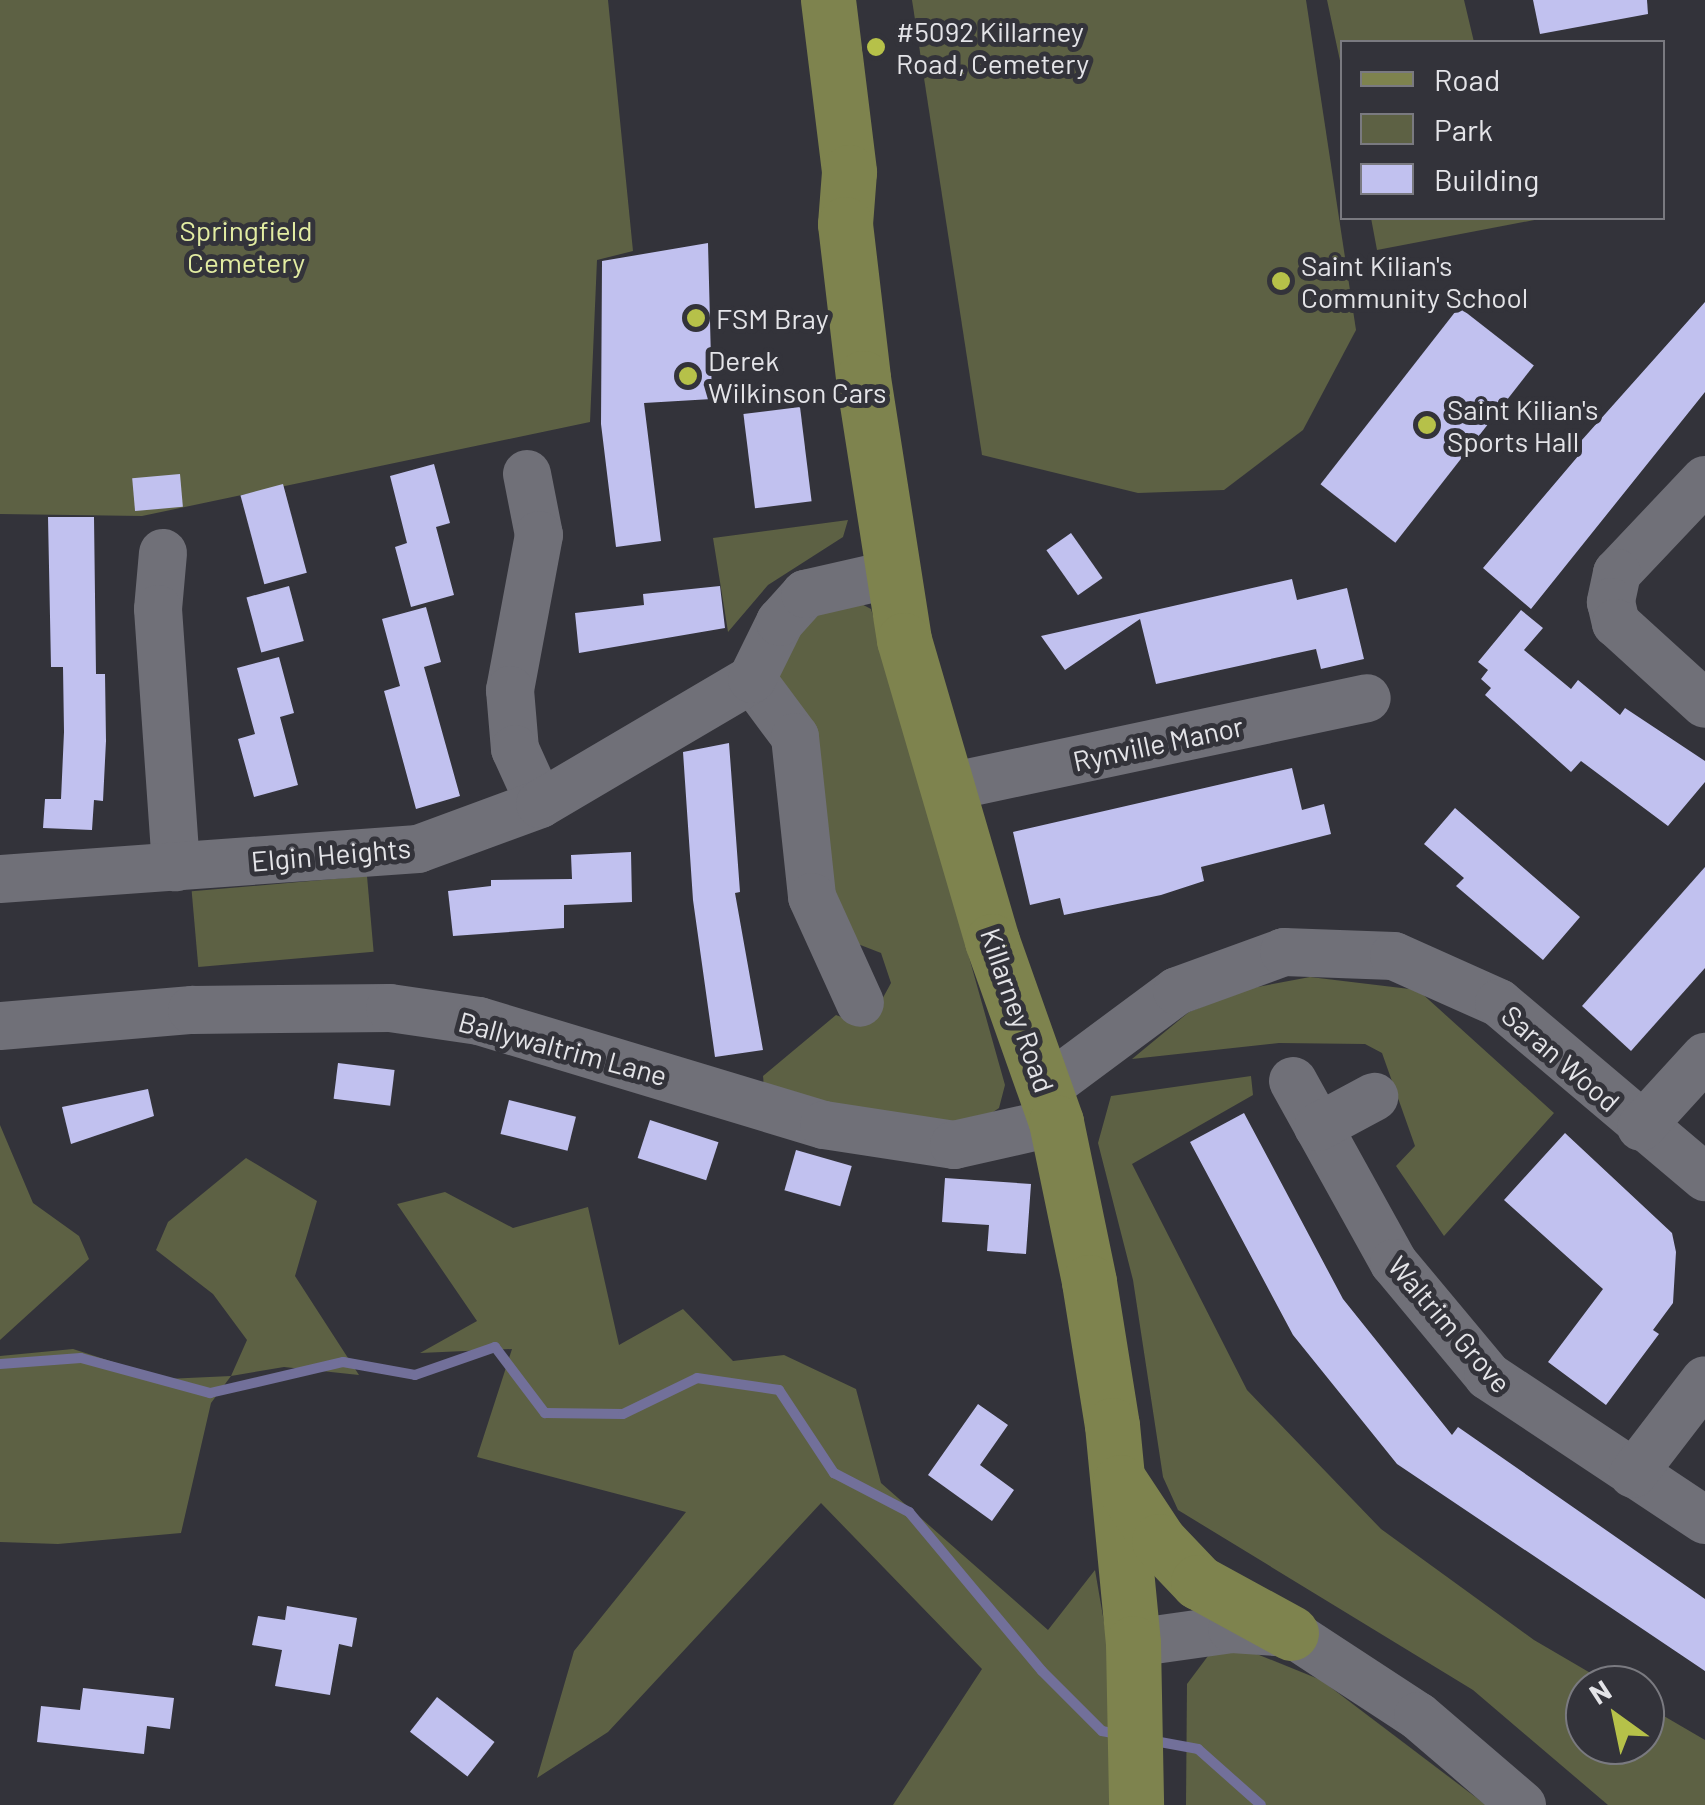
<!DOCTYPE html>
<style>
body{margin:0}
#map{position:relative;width:1705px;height:1805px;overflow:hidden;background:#33333a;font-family:Barlow,sans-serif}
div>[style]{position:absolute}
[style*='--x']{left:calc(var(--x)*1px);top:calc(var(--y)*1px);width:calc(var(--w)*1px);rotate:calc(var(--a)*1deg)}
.green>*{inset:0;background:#5d6144;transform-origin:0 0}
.stream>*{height:10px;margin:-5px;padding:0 5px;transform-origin:5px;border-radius:5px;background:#72709a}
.building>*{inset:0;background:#c1c1ef;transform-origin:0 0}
.minor>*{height:48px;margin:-24px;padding:0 24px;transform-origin:24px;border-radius:24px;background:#707078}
.major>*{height:55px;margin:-27.5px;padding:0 27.5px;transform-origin:27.5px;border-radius:27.5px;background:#7e834e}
.dots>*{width:28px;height:28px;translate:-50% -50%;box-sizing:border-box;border:5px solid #33333a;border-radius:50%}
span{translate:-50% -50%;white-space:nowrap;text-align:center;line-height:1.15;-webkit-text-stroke:10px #33333a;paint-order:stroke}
.poi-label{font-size:28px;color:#e4e4e8}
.left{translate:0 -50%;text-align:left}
.park-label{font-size:28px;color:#e2eca2}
.street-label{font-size:28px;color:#e4e4e8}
.legend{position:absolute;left:1340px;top:40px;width:325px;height:180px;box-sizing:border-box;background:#33333a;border:2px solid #7a7a80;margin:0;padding:12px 18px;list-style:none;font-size:30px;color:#e4e4e8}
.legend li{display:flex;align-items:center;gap:20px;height:50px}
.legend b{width:50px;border:2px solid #7a7a80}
.north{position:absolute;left:1565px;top:1665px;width:100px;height:100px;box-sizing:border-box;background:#33333a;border:2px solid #7a7a80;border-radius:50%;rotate:327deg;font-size:28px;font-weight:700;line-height:40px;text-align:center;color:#e4e4e8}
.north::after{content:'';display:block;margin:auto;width:35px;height:45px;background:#b6c149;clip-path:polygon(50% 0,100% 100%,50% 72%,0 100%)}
</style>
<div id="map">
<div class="green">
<i style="clip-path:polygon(0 0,608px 0,633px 251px,597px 260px,590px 422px,142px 516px,0 514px)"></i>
<i style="clip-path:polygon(912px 0,1306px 0,1356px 330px,1303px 430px,1224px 490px,1138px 493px,982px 455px)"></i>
<i style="clip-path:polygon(1327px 0,1464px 0,1474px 42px,1342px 42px,1342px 70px)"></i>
<i style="clip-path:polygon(1371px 218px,1545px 218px,1377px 250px)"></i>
<i style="clip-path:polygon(848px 520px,843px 537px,768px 585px,728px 632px,713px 538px)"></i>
<i style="clip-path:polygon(852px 599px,871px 609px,1005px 1085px,999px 1108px,967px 1130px,765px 1098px,763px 1076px,836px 1015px,844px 1018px,879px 1005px,891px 983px,881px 953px,845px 939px,777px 679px,792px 616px)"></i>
<i style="left:367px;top:876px;width:76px;height:176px;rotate:85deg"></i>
<i style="clip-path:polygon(1310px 977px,1418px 990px,1554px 1113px,1444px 1236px,1396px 1166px,1415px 1146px,1382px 1053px,1365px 1044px,1279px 1043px,1132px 1059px,1189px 1012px,1247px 989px)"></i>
<i style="clip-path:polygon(1251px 1076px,1253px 1095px,1132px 1164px,1247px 1390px,1381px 1529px,1534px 1640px,1611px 1685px,1585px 1685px,1585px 1745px,1645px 1745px,1645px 1705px,1705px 1740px,1705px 1805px,1608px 1805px,1473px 1690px,1178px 1510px,1163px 1477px,1133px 1280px,1098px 1143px,1111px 1096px)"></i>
<i style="clip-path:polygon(0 1125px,33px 1203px,79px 1236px,89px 1259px,0 1340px)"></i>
<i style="clip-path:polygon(246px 1158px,317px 1201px,295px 1276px,359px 1375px,284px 1367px,231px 1376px,211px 1403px,181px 1533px,58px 1544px,0 1542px,0 1356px,73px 1349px,166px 1379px,231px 1376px,247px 1340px,213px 1294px,156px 1250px,168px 1222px)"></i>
<i style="clip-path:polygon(445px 1192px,513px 1228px,588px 1207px,619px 1345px,683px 1309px,733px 1361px,784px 1355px,856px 1389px,881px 1483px,1048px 1630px,1095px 1570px,1111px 1663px,1119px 1805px,893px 1805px,982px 1669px,821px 1503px,608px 1732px,537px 1778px,574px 1651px,686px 1512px,477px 1457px,512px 1349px,420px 1353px,477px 1321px,397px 1204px)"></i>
<i style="clip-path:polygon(1242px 1648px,1321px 1680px,1486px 1805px,1186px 1805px,1187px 1684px,1208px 1656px)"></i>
</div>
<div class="stream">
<i style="--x:0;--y:1364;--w:81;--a:-4.2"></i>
<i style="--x:81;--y:1358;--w:134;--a:15.2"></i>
<i style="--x:210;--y:1393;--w:137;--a:-13.1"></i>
<i style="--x:343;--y:1362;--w:73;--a:10.2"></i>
<i style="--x:415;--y:1375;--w:85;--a:-19.3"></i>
<i style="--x:495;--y:1347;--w:83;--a:52.9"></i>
<i style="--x:545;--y:1413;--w:78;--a:0.7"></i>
<i style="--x:623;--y:1414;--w:82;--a:-25.9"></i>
<i style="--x:697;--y:1378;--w:83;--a:8.3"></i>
<i style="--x:779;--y:1390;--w:100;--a:56.5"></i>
<i style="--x:834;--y:1473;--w:85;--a:27.5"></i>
<i style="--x:909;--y:1512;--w:207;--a:50.1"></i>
<i style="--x:1042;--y:1671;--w:85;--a:45"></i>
<i style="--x:1102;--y:1731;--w:16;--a:11"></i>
<i style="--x:1149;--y:1740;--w:50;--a:10.4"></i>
<i style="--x:1198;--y:1749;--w:84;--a:41.6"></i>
</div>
<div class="building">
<i style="clip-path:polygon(1533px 0,1647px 0,1648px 14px,1540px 34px)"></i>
<i style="clip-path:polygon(708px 243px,712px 399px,644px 403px,661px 541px,616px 547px,601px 424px,602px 261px)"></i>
<i style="clip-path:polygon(1705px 302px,1705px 392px,1531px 609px,1483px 568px,1579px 455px,1573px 450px)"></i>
<i style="left:1459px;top:307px;width:95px;height:225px;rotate:38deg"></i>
<i style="left:800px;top:407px;width:95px;height:57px;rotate:83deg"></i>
<i style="clip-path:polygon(434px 464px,450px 523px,436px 527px,454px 595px,411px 607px,395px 547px,407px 543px,390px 476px)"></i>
<i style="left:180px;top:474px;width:33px;height:48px;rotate:85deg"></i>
<i style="left:283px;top:484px;width:92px;height:44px;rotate:75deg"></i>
<i style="clip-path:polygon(48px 517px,94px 517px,96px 674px,105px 674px,106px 741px,103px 801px,94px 800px,92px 830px,43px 828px,45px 799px,61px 799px,64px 732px,63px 667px,51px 667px)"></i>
<i style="left:1071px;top:533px;width:55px;height:30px;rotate:55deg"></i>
<i style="clip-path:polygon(1292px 579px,1297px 600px,1347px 588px,1364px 659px,1321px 669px,1316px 649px,1156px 684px,1140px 619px,1065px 670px,1041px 636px)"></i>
<i style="left:289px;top:586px;width:57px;height:44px;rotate:75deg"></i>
<i style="clip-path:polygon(720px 586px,725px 628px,579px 653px,575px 613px,644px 605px,643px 594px)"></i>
<i style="clip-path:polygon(426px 607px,441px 662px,424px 667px,460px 796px,416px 809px,384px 691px,400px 686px,382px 619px)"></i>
<i style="clip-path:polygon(1521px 610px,1543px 628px,1524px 650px,1571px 689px,1578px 680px,1620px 715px,1625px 708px,1705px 761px,1705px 782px,1668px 826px,1581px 761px,1571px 772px,1485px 695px,1491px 688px,1481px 679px,1488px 670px,1478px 662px)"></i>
<i style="clip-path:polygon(279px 657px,294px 713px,280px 717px,298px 785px,254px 797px,238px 739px,255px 734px,237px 668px)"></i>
<i style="clip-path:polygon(729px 743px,740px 892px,735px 893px,763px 1050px,715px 1057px,693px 900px,683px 752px)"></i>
<i style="clip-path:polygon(1292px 768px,1302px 810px,1324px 804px,1331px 834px,1201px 867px,1204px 881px,1161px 895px,1064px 915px,1060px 898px,1030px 905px,1013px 832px)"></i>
<i style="clip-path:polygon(1455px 808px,1580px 917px,1543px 960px,1456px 886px,1464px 878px,1424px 844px)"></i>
<i style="clip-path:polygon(631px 852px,632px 902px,564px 905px,564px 928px,453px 936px,448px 891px,491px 886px,491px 880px,572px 879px,571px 855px)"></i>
<i style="clip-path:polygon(1705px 867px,1705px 968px,1631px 1051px,1582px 1006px)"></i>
<i style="left:338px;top:1063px;width:57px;height:36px;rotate:7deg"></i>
<i style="clip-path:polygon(148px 1089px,154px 1116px,71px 1144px,62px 1107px)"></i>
<i style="left:509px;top:1100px;width:69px;height:35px;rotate:14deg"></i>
<i style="clip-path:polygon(1244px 1113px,1343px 1299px,1452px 1435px,1458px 1427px,1705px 1599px,1705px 1671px,1397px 1464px,1293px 1335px,1190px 1142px)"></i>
<i style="left:650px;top:1120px;width:72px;height:40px;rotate:18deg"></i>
<i style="clip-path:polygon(1565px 1133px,1672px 1233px,1676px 1252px,1673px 1303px,1653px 1330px,1659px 1334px,1606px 1405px,1548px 1362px,1603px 1289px,1504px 1200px)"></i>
<i style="left:796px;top:1150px;width:58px;height:42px;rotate:16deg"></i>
<i style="clip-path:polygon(945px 1178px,1031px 1184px,1026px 1254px,987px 1251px,989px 1225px,942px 1222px)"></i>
<i style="clip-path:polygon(978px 1404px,1008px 1425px,980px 1465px,1014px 1490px,992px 1521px,928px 1475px)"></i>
<i style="clip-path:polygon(287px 1606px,357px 1618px,352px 1647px,339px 1644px,330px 1695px,275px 1686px,282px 1650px,252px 1645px,258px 1616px,285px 1620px)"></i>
<i style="clip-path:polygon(83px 1688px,174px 1698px,170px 1729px,147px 1726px,144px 1754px,37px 1742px,41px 1706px,80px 1710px)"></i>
<i style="left:437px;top:1697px;width:73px;height:44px;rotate:38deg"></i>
</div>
<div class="minor">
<i style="--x:527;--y:474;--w:62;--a:78.9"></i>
<i style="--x:539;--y:535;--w:158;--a:100.6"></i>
<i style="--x:510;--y:690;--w:59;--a:85.2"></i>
<i style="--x:515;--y:749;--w:60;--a:65.6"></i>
<i style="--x:1705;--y:480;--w:128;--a:133.4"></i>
<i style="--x:1617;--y:573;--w:30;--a:102"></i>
<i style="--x:1611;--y:602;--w:22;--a:77"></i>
<i style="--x:1616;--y:623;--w:120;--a:42.3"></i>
<i style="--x:163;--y:553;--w:56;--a:95.1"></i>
<i style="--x:158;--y:609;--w:259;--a:86"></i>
<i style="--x:752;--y:679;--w:72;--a:53.4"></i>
<i style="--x:795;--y:737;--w:161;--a:83.9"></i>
<i style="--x:812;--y:897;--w:116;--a:65.6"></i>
<i style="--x:949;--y:787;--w:427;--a:-12"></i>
<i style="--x:0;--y:879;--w:419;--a:-4.1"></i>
<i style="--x:418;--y:849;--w:130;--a:-20.2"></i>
<i style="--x:540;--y:804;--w:246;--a:-30.5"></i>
<i style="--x:752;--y:679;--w:64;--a:-63.8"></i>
<i style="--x:780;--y:622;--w:38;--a:-48"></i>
<i style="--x:805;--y:594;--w:89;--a:-12.9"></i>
<i style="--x:0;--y:1026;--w:193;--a:-4.8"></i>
<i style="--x:192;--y:1010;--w:198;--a:-0.6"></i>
<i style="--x:390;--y:1008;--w:90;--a:8.3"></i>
<i style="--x:479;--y:1021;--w:360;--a:16.8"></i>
<i style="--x:824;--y:1125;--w:132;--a:8.7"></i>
<i style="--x:954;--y:1145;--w:105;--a:-12.7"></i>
<i style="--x:1293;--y:1081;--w:208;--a:61"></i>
<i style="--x:1394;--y:1263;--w:147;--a:50.2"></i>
<i style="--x:1488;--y:1376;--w:260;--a:33.6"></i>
<i style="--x:1045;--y:1089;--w:164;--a:-36.6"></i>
<i style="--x:1177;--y:991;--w:114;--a:-20"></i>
<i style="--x:1284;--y:952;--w:110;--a:2.1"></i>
<i style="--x:1394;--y:956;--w:115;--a:24.1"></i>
<i style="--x:1499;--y:1003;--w:270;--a:40.2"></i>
<i style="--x:1318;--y:1127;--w:64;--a:-28.2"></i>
<i style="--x:1641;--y:1127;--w:95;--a:-47.6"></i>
<i style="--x:1633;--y:1474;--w:118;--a:-52.5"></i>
<i style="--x:1133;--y:1643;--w:100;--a:-8"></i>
<i style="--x:1232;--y:1629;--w:59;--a:3.9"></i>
<i style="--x:1291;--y:1633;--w:152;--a:33.2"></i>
<i style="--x:1418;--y:1716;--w:137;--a:40.6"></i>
</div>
<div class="major">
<i style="--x:828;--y:0;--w:173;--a:83"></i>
<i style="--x:849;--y:172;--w:52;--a:94.4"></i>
<i style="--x:845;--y:224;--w:155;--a:83.3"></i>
<i style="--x:863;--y:378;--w:265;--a:81.1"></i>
<i style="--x:904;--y:640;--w:314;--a:73.7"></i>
<i style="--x:992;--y:941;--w:192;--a:70.5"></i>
<i style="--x:1056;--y:1122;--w:163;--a:78.3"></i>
<i style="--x:1089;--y:1282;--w:145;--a:80.9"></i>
<i style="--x:1112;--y:1425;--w:219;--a:84.5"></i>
<i style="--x:1133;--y:1643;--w:162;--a:88.9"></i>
<i style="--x:1120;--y:1482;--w:71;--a:56.5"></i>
<i style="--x:1159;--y:1541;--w:57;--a:46.4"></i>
<i style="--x:1198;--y:1582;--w:106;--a:28.7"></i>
</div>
<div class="dots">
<i style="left:876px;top:47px;background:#b6c149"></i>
<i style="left:1281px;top:281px;background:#b6c149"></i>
<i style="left:696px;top:318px;background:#b6c149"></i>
<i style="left:688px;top:376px;background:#b6c149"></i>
<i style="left:1427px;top:425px;background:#b6c149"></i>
</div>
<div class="poi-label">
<span class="left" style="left:896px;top:47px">#5092 Killarney<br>Road, Cemetery</span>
<span class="left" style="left:1301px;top:281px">Saint Kilian's<br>Community School</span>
<span class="left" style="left:716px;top:318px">FSM Bray</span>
<span class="left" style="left:708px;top:376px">Derek<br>Wilkinson Cars</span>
<span class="left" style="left:1447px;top:425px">Saint Kilian's<br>Sports Hall</span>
</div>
<div class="park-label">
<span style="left:246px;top:246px">Springfield<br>Cemetery</span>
</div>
<div class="street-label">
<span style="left:1158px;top:743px;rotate:-12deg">Rynville Manor</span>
<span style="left:331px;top:854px;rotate:-5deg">Elgin Heights</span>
<span style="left:1018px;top:1010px;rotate:71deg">Killarney Road</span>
<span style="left:563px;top:1048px;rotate:15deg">Ballywaltrim Lane</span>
<span style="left:1561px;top:1058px;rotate:41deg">Saran Wood</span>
<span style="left:1450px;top:1324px;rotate:49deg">Waltrim Grove</span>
</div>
<ul class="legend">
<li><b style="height:12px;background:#7e834e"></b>Road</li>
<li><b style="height:28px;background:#5d6144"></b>Park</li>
<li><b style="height:28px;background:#c1c1ef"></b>Building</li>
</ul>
<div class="north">N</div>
</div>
